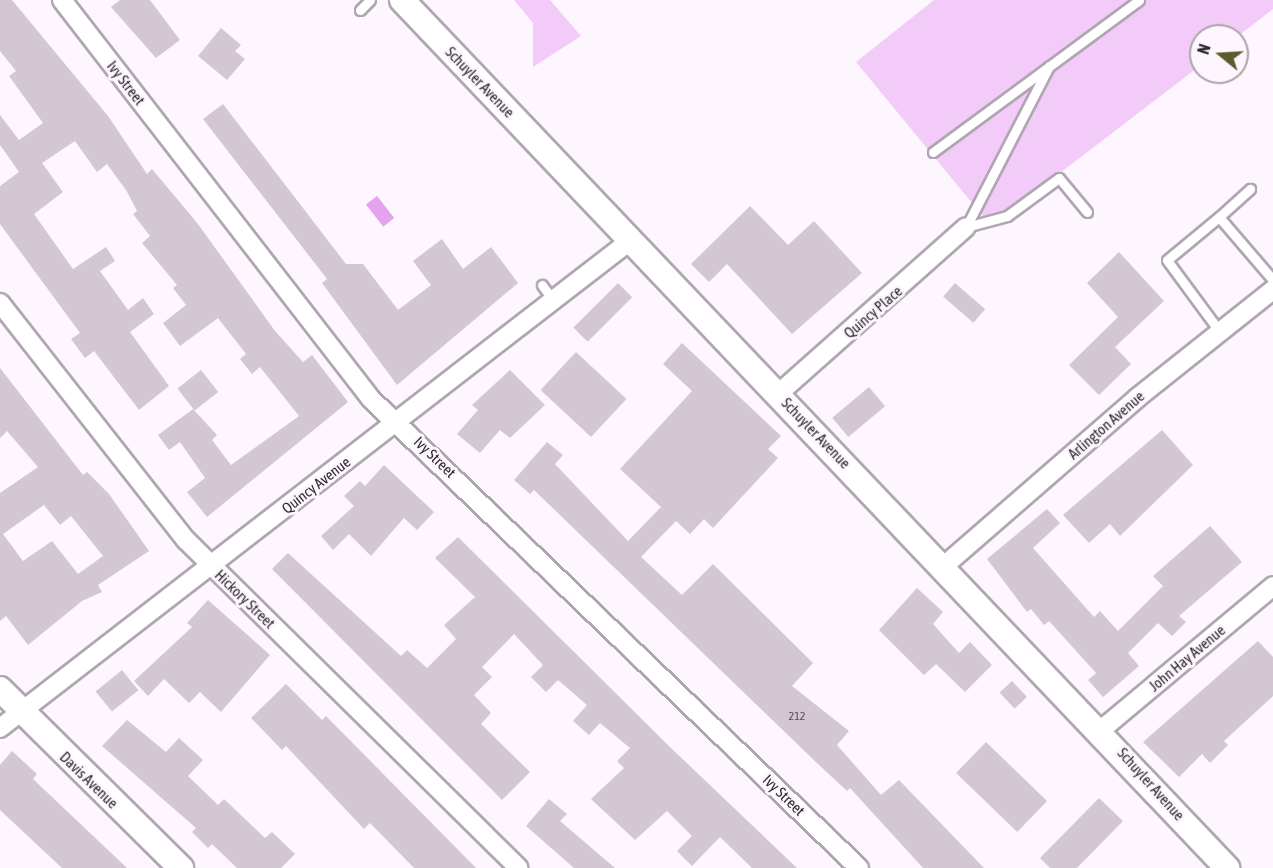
<!DOCTYPE html>
<style>
body{margin:0}
#map{position:relative;width:1273px;height:868px;overflow:hidden;background:#fdf6fe;font-family:"Asap Condensed",sans-serif}
div>[style]{position:absolute}
[style*='--x']{left:calc(var(--x)*1px);top:calc(var(--y)*1px);width:calc(var(--w)*1px);rotate:calc(var(--a)*1deg)}
.green>*{inset:0;background:#f2cbf8}
.water>*{inset:0;background:#e3a3ed;transform-origin:0 0}
.building>*{inset:0;background:#d2c7d3;transform-origin:0 0}
.roads{filter:drop-shadow(2px 0 #b0a6b2) drop-shadow(-2px 0 #b0a6b2) drop-shadow(0 2px #b0a6b2) drop-shadow(0 -2px #b0a6b2)}
.lane>*{height:9px;margin:-4.5px;padding:0 4.5px;transform-origin:4.5px;border-radius:4.5px;background:#fff}
.street>*{height:18px;margin:-9px;padding:0 9px;transform-origin:9px;border-radius:9px;background:#fff}
.secondary>*{height:24px;margin:-12px;padding:0 12px;transform-origin:12px;border-radius:12px;background:#fff}
span{translate:-50% -50%;white-space:nowrap;text-align:center;line-height:1.15;-webkit-text-stroke:6px #fdf6fe;paint-order:stroke}
.number-label{font-size:12px;color:#565056}
.number-label span{-webkit-text-stroke-width:0}
.street-label{font-size:15px;color:#2d292d}
.north{position:absolute;left:1189px;top:24px;width:60px;height:60px;box-sizing:border-box;background:#fdf6fe;border:2px solid #aaa4aa;border-radius:50%;rotate:288deg;font-size:16px;font-weight:700;line-height:24px;text-align:center;color:#2d292d}
.north::after{content:'';display:block;margin:auto;width:21px;height:27px;background:#5a5d2b;clip-path:polygon(50% 0,100% 100%,50% 72%,0 100%)}
</style>
<div id="map">
<div class="green">
<i style="clip-path:polygon(514px 0,550px 0,581px 36px,533px 67px,533px 23px)"></i>
<i style="clip-path:polygon(934px 0,1273px 0,1273px 9px,1237px 37px,1201px 36px,1201px 65px,991px 226px,856px 62px)"></i>
</div>
<div class="water">
<i style="left:377px;top:196px;width:28px;height:14px;rotate:52deg"></i>
</div>
<div class="building">
<i style="clip-path:polygon(0 0,12px 0,108px 116px,147px 174px,152px 169px,198px 224px,275px 331px,303px 362px,312px 355px,348px 402px,207px 517px,187px 492px,205px 478px,180px 442px,169px 450px,158px 435px,193px 409px,217px 435px,212px 440px,231px 465px,299px 416px,260px 367px,252px 374px,240px 359px,246px 354px,218px 318px,180px 346px,163px 323px,186px 305px,173px 288px,177px 285px,142px 243px,150px 236px,133px 214px,137px 211px,126px 190px,107px 164px,97px 172px,75px 141px,42px 163px,63px 192px,34px 214px,73px 269px,106px 247px,115px 261px,100px 271px,128px 310px,143px 298px,154px 314px,130px 332px,169px 386px,139px 410px,94px 351px,85px 358px,71px 339px,80px 333px,0 224px,0 186px,19px 172px,0 145px,0 115px,19px 140px,43px 123px,9px 76px,16px 71px,0 51px)"></i>
<i style="clip-path:polygon(120px 0,150px 0,180px 40px,156px 58px,111px 7px)"></i>
<i style="clip-path:polygon(221px 28px,241px 45px,235px 51px,245px 59px,227px 80px,198px 56px)"></i>
<i style="clip-path:polygon(223px 104px,346px 264px,363px 264px,398px 310px,431px 285px,413px 261px,442px 239px,463px 269px,491px 247px,518px 283px,397px 385px,322px 283px,327px 279px,203px 119px)"></i>
<i style="clip-path:polygon(750px 206px,788px 245px,814px 221px,862px 273px,792px 334px,727px 264px,709px 282px,691px 264px)"></i>
<i style="clip-path:polygon(1119px 252px,1164px 301px,1115px 347px,1131px 364px,1099px 395px,1069px 365px,1118px 317px,1087px 283px)"></i>
<i style="left:618px;top:283px;width:20px;height:63px;rotate:45deg"></i>
<i style="left:955px;top:283px;width:40px;height:18px;rotate:41deg"></i>
<i style="clip-path:polygon(682px 343px,781px 436px,768px 449px,778px 458px,713px 528px,704px 519px,690px 534px,676px 521px,641px 557px,682px 595px,713px 564px,813px 663px,792px 686px,849px 731px,837px 745px,881px 795px,899px 780px,984px 868px,923px 868px,850px 788px,847px 791px,818px 764px,534px 490px,530px 494px,514px 480px,547px 442px,563px 455px,555px 464px,628px 541px,661px 507px,620px 469px,692px 391px,663px 364px)"></i>
<i style="left:576px;top:352px;width:69px;height:52px;rotate:43deg"></i>
<i style="clip-path:polygon(evenodd,0 368px,83px 475px,87px 472px,109px 494px,149px 551px,98px 585px,102px 592px,82px 601px,28px 645px,6px 616px,0 621px,0 493px,38px 467px,7px 431px,0 438px,0 368px,44px 505px,60px 525px,71px 516px,103px 556px,78px 574px,52px 541px,23px 561px,3px 534px,44px 505px)"></i>
<i style="left:201px;top:370px;width:28px;height:30px;rotate:52deg"></i>
<i style="clip-path:polygon(510px 370px,545px 405px,510px 438px,500px 430px,480px 453px,457px 434px,478px 410px,472px 405px)"></i>
<i style="left:869px;top:387px;width:25px;height:48px;rotate:50deg"></i>
<i style="clip-path:polygon(1162px 430px,1193px 465px,1120px 536px,1110px 524px,1089px 543px,1063px 515px)"></i>
<i style="clip-path:polygon(384px 465px,434px 512px,417px 530px,404px 518px,371px 556px,349px 534px,333px 550px,321px 536px,354px 506px,344px 496px,360px 481px,365px 486px)"></i>
<i style="clip-path:polygon(1047px 509px,1060px 523px,1033px 548px,1094px 617px,1100px 611px,1118px 631px,1163px 586px,1153px 576px,1210px 526px,1242px 562px,1179px 616px,1186px 622px,1172px 636px,1158px 623px,1128px 653px,1139px 666px,1103px 697px,1088px 680px,1096px 673px,1049px 621px,1044px 625px,1031px 609px,1027px 612px,987px 559px)"></i>
<i style="clip-path:polygon(458px 537px,671px 748px,797px 868px,752px 868px,720px 837px,692px 866px,677px 851px,692px 836px,667px 811px,635px 840px,591px 799px,624px 768px,617px 761px,630px 748px,600px 723px,589px 735px,573px 721px,587px 705px,558px 680px,546px 692px,531px 677px,543px 665px,514px 634px,482px 667px,492px 677px,474px 695px,491px 713px,481px 724px,530px 772px,502px 800px,272px 569px,288px 553px,401px 656px,407px 650px,427px 668px,456px 639px,444px 625px,475px 597px,435px 558px)"></i>
<i style="clip-path:polygon(917px 588px,943px 612px,933px 624px,959px 653px,970px 642px,992px 665px,965px 692px,936px 664px,924px 675px,879px 630px)"></i>
<i style="clip-path:polygon(208px 600px,270px 655px,221px 712px,200px 692px,189px 703px,164px 679px,148px 696px,134px 681px,192px 627px,187px 623px)"></i>
<i style="clip-path:polygon(1258px 641px,1273px 657px,1273px 696px,1224px 741px,1228px 745px,1210px 763px,1202px 754px,1179px 777px,1143px 742px)"></i>
<i style="left:122px;top:670px;width:26px;height:34px;rotate:51deg"></i>
<i style="left:1012px;top:681px;width:22px;height:17px;rotate:47deg"></i>
<i style="clip-path:polygon(286px 684px,322px 720px,326px 716px,476px 868px,414px 868px,370px 823px,364px 829px,286px 746px,282px 750px,251px 718px)"></i>
<i style="clip-path:polygon(127px 720px,166px 752px,179px 738px,203px 760px,188px 776px,218px 805px,224px 799px,265px 838px,272px 832px,295px 854px,281px 868px,237px 868px,212px 844px,208px 848px,192px 832px,196px 828px,102px 746px)"></i>
<i style="left:986px;top:742px;width:85px;height:43px;rotate:44deg"></i>
<i style="clip-path:polygon(12px 751px,37px 774px,33px 779px,127px 868px,62px 868px,0 810px,0 765px)"></i>
<i style="clip-path:polygon(1099px 798px,1123px 821px,1077px 868px,1050px 868px,1040px 858px)"></i>
<i style="clip-path:polygon(549px 799px,567px 814px,560px 821px,615px 868px,574px 868px,526px 826px)"></i>
</div>
<div class="roads">
<div class="lane">
<i style="--x:360;--y:10;--w:14;--a:-45"></i>
<i style="--x:933;--y:152;--w:256;--a:-36.4"></i>
<i style="--x:1219;--y:217;--w:42;--a:-42.1"></i>
<i style="--x:966;--y:227;--w:181;--a:-62.7"></i>
<i style="--x:966;--y:227;--w:42;--a:-15"></i>
<i style="--x:1007;--y:216;--w:64;--a:-36.2"></i>
<i style="--x:1059;--y:178;--w:44;--a:50.5"></i>
<i style="--x:542;--y:285;--w:19;--a:54"></i>
<i style="--x:1220;--y:332;--w:89;--a:-126.4"></i>
<i style="--x:1167;--y:260;--w:67;--a:-39.6"></i>
<i style="--x:1219;--y:217;--w:83;--a:49.4"></i>
</div>
<div class="street">
<i style="--x:62;--y:0;--w:505;--a:52.24"></i>
<i style="--x:371;--y:399;--w:677;--a:43.86"></i>
<i style="--x:0;--y:303;--w:301;--a:51.9"></i>
<i style="--x:186;--y:540;--w:467;--a:44.6"></i>
<i style="--x:778;--y:394;--w:251;--a:-41.6"></i>
<i style="--x:944;--y:566;--w:256;--a:-41"></i>
<i style="--x:1137;--y:398;--w:174;--a:-38.5"></i>
<i style="--x:0;--y:728;--w:798;--a:-37.72"></i>
<i style="--x:1101;--y:730;--w:224;--a:-39.9"></i>
</div>
<div class="secondary">
<i style="--x:402;--y:0;--w:1198;--a:46.45"></i>
<i style="--x:0;--y:689;--w:255;--a:44.7"></i>
</div>
</div>
<div class="number-label">
<span style="left:797px;top:717px">212</span>
</div>
<div class="street-label">
<span style="left:480px;top:82px;rotate:46deg">Schuyler Avenue</span>
<span style="left:126px;top:83px;rotate:52deg">Ivy Street</span>
<span style="left:873px;top:312px;rotate:-41deg">Quincy Place</span>
<span style="left:1106px;top:425px;rotate:-41deg">Arlington Avenue</span>
<span style="left:816px;top:433px;rotate:46deg">Schuyler Avenue</span>
<span style="left:435px;top:457px;rotate:44deg">Ivy Street</span>
<span style="left:316px;top:485px;rotate:-38deg">Quincy Avenue</span>
<span style="left:245px;top:599px;rotate:44deg">Hickory Street</span>
<span style="left:1187px;top:658px;rotate:-40deg">John Hay Avenue</span>
<span style="left:89px;top:780px;rotate:44deg">Davis Avenue</span>
<span style="left:1151px;top:784px;rotate:48deg">Schuyler Avenue</span>
<span style="left:784px;top:795px;rotate:44deg">Ivy Street</span>
</div>
<div class="north">N</div>
</div>
